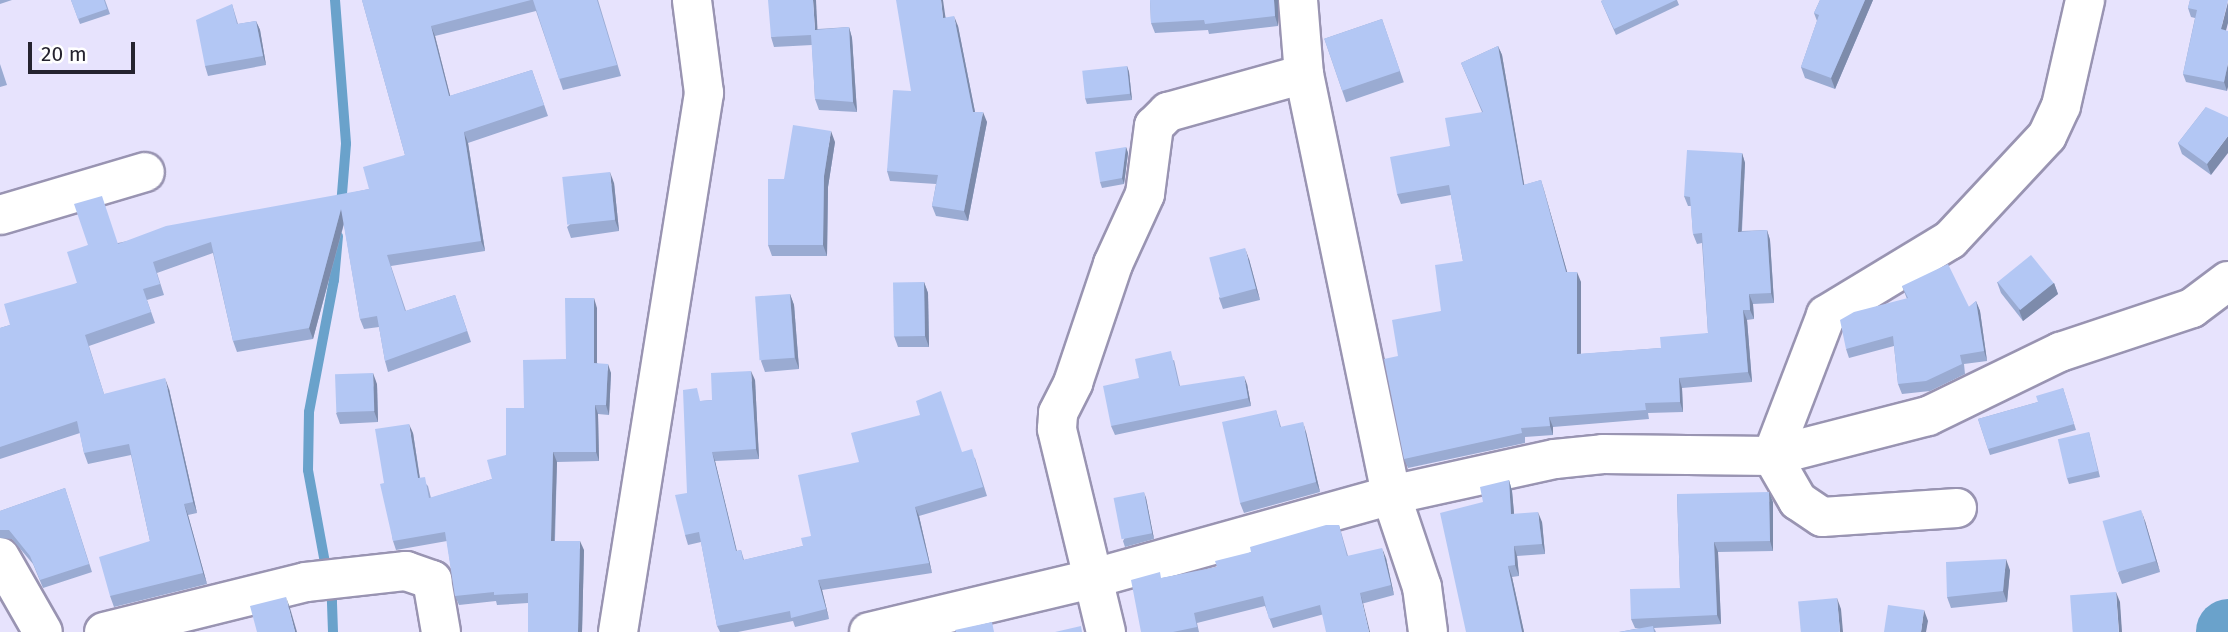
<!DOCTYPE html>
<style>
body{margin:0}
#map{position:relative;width:2228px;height:632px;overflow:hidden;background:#e7e3fd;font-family:"Fira Sans",sans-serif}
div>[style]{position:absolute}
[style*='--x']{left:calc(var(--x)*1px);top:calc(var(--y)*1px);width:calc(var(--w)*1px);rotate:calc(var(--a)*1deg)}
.stream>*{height:10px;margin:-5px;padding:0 5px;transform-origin:5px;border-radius:5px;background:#6aa2cb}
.river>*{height:65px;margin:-32.5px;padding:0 32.5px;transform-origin:32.5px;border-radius:32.5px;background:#6aa2cb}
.roads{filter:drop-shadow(2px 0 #9994b2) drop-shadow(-2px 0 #9994b2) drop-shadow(0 2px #9994b2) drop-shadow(0 -2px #9994b2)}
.street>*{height:38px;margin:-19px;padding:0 19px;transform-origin:19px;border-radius:19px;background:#fff}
.secondary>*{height:38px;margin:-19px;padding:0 19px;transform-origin:19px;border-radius:19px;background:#fff}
.wall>*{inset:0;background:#9aabd2;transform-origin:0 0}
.shaded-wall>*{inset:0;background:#7d8bab}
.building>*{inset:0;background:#b3c7f4;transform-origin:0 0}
span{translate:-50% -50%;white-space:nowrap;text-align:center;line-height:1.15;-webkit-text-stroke:6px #fff;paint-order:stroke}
.scale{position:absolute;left:28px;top:42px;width:107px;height:32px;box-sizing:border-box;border:4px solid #25232f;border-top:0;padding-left:9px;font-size:21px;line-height:24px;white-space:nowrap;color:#25232f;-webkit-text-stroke:5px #fff;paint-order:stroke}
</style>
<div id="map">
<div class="stream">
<i style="--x:335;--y:0;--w:144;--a:85.6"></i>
<i style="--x:346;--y:144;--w:62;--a:94.6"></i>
<i style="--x:333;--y:632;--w:31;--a:-92"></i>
<i style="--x:332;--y:601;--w:133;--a:-100.4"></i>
<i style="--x:308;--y:470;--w:58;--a:-89"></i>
<i style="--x:309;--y:412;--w:134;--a:-79.3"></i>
<i style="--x:334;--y:280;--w:44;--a:-84.8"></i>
</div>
<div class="river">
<i style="--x:2228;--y:632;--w:1;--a:-90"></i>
</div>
<div class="roads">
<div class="street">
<i style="--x:1298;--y:0;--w:74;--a:85.4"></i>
<i style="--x:1304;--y:74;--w:430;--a:78.3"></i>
<i style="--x:1391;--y:495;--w:97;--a:71.4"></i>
<i style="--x:1422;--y:587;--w:45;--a:82.4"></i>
<i style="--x:0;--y:215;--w:151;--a:-16.5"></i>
<i style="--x:1957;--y:508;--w:135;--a:176.2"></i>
<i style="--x:1822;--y:517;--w:29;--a:-146"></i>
<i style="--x:1798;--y:501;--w:52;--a:-120"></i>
<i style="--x:1772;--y:456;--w:151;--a:-69"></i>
<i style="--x:1826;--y:315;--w:145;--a:-31.2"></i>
<i style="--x:1950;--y:240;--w:142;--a:-47"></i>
<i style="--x:2047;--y:136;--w:33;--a:-65"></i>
<i style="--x:2061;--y:106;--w:109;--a:-77.2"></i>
<i style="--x:0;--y:557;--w:86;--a:60.2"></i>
<i style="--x:104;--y:632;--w:208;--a:-13.9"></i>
<i style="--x:306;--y:582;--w:101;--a:-6.3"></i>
<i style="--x:406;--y:571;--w:28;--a:19"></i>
<i style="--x:432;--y:580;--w:53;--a:80.2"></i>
<i style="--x:869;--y:632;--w:228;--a:-13.4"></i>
<i style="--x:1091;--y:579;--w:312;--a:-15.6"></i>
<i style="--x:1391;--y:495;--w:168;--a:-12.4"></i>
<i style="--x:1555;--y:459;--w:48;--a:-5.9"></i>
<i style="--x:1603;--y:454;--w:169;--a:0.7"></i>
<i style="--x:1772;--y:456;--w:161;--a:-14.4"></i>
<i style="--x:1928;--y:416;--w:147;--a:-25.9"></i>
<i style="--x:2060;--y:352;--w:139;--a:-18.4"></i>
<i style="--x:2192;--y:308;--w:45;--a:-36.9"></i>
<i style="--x:1106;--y:632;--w:209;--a:-103.6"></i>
<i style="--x:1057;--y:429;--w:16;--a:-86"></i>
<i style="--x:1058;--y:413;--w:34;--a:-63"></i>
<i style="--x:1073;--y:383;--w:126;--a:-71.4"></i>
<i style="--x:1113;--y:264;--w:77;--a:-65.4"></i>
<i style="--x:1145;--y:194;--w:69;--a:-82.5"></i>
<i style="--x:1154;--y:126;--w:20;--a:-45"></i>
<i style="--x:1168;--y:112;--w:141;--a:-15.6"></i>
</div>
<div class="secondary">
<i style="--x:618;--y:632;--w:546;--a:-80.93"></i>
<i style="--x:704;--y:93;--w:94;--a:-97.4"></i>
</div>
</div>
<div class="wall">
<i style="clip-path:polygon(0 0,12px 0,0 4px)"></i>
<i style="clip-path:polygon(71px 0,105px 0,110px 14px,80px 24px)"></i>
<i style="clip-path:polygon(362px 0,598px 0,621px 76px,563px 90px,536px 11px,435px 36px,450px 96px,532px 70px,548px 116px,468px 143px,485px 251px,391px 266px,406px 311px,455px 295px,471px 342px,388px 372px,385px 361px,379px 327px,364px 329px,360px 319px,344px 224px,313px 339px,237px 352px,233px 341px,213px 253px,157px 273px,164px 295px,147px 300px,155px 323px,89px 346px,104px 394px,169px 389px,197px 513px,188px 515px,207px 584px,114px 607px,110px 596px,150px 541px,131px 455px,88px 464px,84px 453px,80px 433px,0 459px,0 328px,10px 325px,77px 283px,88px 245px,118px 243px,369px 189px,405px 155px)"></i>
<i style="clip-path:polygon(1150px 0,1278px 0,1278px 26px,1209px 34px,1208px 30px,1155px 33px,1151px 23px)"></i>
<i style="clip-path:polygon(1604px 0,1677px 0,1679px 5px,1616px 35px,1601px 1px)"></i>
<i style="clip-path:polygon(1820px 0,1873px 0,1835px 89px,1805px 78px,1801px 67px,1817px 21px,1814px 13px)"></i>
<i style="clip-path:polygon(2190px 0,2226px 30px,2227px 91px,2186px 82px,2183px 74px,2195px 18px,2191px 17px,2188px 8px)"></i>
<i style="clip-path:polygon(232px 4px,238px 24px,256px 21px,260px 30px,266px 65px,208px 76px,205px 66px)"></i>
<i style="clip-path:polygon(945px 17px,958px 26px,975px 112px,987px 122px,968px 221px,936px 216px,932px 206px,936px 184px,890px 181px,887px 171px,911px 91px)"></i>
<i style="left:1382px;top:19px;width:67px;height:61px;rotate:71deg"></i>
<i style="clip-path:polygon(849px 27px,852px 38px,857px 112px,819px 110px,815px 99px,812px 45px,774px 47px,771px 37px,818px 29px)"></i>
<i style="clip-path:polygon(1498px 46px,1502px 55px,1524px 185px,1541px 180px,1567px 272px,1581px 282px,1581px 354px,1661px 348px,1708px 333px,1702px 243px,1697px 244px,1693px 234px,1691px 206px,1688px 206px,1684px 196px,1742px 153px,1745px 163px,1742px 231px,1767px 230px,1770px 240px,1774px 303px,1753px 304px,1754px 319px,1747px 320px,1752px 382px,1682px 388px,1683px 412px,1648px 413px,1649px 419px,1553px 427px,1553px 435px,1525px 437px,1525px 443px,1408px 468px,1404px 459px,1398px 356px,1441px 311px,1463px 261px,1451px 195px,1401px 204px,1397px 194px,1450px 146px,1482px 112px,1461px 63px)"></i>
<i style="clip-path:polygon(0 64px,7px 85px,0 87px)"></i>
<i style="clip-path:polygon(1127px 66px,1129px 72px,1132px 100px,1087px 104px,1085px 98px)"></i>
<i style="clip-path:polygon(2206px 107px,2211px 175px,2182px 154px,2178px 143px)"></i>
<i style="clip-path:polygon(835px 142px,828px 187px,827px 256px,772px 256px,768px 245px,784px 179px)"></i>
<i style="clip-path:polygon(1126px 147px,1128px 153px,1124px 184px,1102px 188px,1100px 182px)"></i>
<i style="clip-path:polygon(614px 183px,619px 231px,571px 238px,567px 227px)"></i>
<i style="clip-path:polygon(1249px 259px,1260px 300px,1223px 309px,1219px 298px)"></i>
<i style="clip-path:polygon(924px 282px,928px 293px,929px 347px,898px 347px,894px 336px)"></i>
<i style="clip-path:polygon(1997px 282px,2054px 283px,2058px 294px,2023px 321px,2001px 293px)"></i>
<i style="clip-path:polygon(1902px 286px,1969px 307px,1976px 301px,1980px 311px,1987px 361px,1964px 364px,1965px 374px,1930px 391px,1902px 394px,1898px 384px,1894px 346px,1849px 358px,1846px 349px,1907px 299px)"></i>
<i style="clip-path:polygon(790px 294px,794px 305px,799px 369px,765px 372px,761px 361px)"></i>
<i style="clip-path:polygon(597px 308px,597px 363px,611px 373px,609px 415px,598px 414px,599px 461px,557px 462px,555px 541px,584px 550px,582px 632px,528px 632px,528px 603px,497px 605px,496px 601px,459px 605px,455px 596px,447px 541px,396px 550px,393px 541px,384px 483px,413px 433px,420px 478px,428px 486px,431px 498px,492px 479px,506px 455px,524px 408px,566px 359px)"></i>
<i style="clip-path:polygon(1174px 360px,1180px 386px,1247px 384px,1251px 406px,1115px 435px,1111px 426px,1139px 378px)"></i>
<i style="clip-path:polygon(755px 380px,759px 459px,715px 461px,737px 551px,741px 550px,744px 560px,803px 546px,811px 536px,962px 452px,975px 458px,987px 496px,919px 516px,932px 573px,822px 590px,829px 619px,795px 627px,793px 621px,738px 632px,720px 632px,717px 626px,701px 542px,688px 545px,685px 535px,687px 493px,701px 401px,712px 400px)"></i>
<i style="clip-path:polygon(377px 384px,378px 422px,340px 424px,336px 413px)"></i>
<i style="clip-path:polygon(2063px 388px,2076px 430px,1990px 455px,1978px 419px,2038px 402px)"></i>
<i style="clip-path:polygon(1276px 410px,1281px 427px,1306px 432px,1320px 492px,1244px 513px,1240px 503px)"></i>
<i style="clip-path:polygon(2089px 432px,2100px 477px,2069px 484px,2067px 478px)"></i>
<i style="clip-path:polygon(1509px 480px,1512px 491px,1514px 514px,1542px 522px,1545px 554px,1517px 556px,1519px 576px,1512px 577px,1524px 632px,1466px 632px,1483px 502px)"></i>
<i style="clip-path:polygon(65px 488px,92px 572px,43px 588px,33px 564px,12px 539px,0 538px,0 511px)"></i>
<i style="clip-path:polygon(1677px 494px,1773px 502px,1773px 551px,1718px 552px,1721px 624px,1654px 628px,1656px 632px,1619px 632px,1640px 628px,1635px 628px,1631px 619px,1680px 588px)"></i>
<i style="clip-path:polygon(1146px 498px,1154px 539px,1125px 547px,1123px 541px)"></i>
<i style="clip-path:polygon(2145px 521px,2160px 572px,2122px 584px,2118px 573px)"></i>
<i style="clip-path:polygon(1339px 525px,1348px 556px,1386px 558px,1394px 595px,1273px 628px,1265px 606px,1197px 623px,1199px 632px,1141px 632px,1162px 578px,1217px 567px,1251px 552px)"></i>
<i style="clip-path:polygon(2010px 570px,2007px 602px,1951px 608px,1947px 597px)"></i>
</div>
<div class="shaded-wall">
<i style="clip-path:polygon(813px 0,816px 0,818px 40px,815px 30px)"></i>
<i style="clip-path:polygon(941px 0,943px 0,947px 28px,943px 18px)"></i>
<i style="clip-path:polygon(1274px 0,1278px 0,1278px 26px,1275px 16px)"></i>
<i style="clip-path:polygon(1865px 0,1873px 0,1835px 89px,1831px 78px)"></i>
<i style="clip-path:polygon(2228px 2px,2228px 23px,2224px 38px,2221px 29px)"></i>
<i style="clip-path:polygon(954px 16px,958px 26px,977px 122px,973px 112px)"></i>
<i style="clip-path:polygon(256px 21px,260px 30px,266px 65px,263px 56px)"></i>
<i style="clip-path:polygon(431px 26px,435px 36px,453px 107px,449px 96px)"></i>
<i style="clip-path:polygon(849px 27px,852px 38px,857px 112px,853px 102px)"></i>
<i style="clip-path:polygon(1498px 46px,1502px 55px,1526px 195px,1523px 185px)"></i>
<i style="clip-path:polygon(2228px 63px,2228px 87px,2227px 91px,2224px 82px)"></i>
<i style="clip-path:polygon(1127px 66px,1129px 72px,1132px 100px,1130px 94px)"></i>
<i style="clip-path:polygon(983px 112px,987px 122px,968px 221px,964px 211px)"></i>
<i style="clip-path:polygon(831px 131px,835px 142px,828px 187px,827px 256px,823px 245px,824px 176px)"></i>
<i style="clip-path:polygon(464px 132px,468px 143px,485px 251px,481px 241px)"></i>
<i style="clip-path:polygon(2228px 136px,2228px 153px,2211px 175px,2207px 164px)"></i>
<i style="clip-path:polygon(1126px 147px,1128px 153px,1124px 184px,1122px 178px)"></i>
<i style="clip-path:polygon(1742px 153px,1745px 163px,1741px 241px,1738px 232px)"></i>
<i style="clip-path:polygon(610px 172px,614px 183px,619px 231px,615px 220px)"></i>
<i style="clip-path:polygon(1541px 180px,1544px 190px,1570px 282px,1566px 272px)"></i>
<i style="clip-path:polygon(341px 209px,345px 219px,313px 339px,309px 328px)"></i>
<i style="clip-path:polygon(1767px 230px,1770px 240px,1774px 303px,1771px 293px)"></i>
<i style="clip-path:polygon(1245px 248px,1249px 259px,1260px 300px,1256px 289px)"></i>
<i style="clip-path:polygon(1577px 272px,1581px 282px,1581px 364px,1577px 354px)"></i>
<i style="clip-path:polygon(924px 282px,928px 293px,929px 347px,925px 336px)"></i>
<i style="clip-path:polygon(2054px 283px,2058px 294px,2023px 321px,2019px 310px)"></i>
<i style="clip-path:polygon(790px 294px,794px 305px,799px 369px,795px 358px)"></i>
<i style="clip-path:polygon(1749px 294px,1753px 304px,1754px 319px,1750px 310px)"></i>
<i style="clip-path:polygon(594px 298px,597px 308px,597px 372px,594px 363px)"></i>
<i style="clip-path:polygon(1976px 301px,1980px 311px,1987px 361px,1984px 351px)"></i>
<i style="clip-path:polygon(1743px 310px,1747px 320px,1752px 382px,1748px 372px)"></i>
<i style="clip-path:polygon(608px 364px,611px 373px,609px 415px,606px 405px)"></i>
<i style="clip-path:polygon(751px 371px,755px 380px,759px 459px,756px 449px)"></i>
<i style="clip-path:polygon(373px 373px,377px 384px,378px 422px,374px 411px)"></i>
<i style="clip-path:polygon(1244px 376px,1247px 384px,1251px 406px,1248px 398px)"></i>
<i style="clip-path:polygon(165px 378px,169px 389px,197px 513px,193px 502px)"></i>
<i style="clip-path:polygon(1679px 378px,1682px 388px,1683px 412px,1680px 402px)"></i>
<i style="clip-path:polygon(595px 405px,598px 414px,599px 461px,596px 452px)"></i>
<i style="clip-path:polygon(1549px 417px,1553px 427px,1553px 435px,1550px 426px)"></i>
<i style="clip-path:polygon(1303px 422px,1306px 432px,1320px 492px,1316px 482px)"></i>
<i style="clip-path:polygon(409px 424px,413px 433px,421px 487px,418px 478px)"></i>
<i style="clip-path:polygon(553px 452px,557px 462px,554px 550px,551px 541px)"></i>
<i style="clip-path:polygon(712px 452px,715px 461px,739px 561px,736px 551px)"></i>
<i style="clip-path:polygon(1509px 480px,1512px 491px,1515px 524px,1511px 514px)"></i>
<i style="clip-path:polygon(1144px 492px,1146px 498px,1154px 539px,1152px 533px)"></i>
<i style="clip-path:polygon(1769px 492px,1773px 502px,1773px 551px,1770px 541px)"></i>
<i style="clip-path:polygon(184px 504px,188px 515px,207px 584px,203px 573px)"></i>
<i style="clip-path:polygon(915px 507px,919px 516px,932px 573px,929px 563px)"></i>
<i style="clip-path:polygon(2141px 510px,2145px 521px,2160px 572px,2156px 561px)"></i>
<i style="clip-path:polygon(1538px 512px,1542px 522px,1545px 554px,1542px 544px)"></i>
<i style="clip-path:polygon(580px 541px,584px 550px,582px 632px,578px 632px)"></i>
<i style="clip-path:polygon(1714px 542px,1718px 552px,1721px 624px,1717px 615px)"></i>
<i style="clip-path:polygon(1514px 546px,1517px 556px,1519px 576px,1515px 565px)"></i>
<i style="clip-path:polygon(1382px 548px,1386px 558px,1394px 595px,1391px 585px)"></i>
<i style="clip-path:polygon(2006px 559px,2010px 570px,2007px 602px,2003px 591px)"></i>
<i style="clip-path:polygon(1508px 566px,1512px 577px,1524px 632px,1522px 632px)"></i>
<i style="clip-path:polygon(818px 580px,822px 590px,829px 619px,826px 609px)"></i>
<i style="clip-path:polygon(2116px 592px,2120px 602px,2122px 632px,2119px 632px)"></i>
<i style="clip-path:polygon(1360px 593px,1363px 603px,1370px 632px,1369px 632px)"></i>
<i style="clip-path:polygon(286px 597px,290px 608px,297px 632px,295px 632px)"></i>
<i style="clip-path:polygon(1837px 598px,1841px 609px,1843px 632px,1840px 632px)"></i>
<i style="clip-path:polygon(1924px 610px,1928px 621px,1926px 632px,1921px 632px)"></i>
</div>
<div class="building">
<i style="clip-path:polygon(71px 0,104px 0,107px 9px,78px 19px)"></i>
<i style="clip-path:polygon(362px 0,531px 0,431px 26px,449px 96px,532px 70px,544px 105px,464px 132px,481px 241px,387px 255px,405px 311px,455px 295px,467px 331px,385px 361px,377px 316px,360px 319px,341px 209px,309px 328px,233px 341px,211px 242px,153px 262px,160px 284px,143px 289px,151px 312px,85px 335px,104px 394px,165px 378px,193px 502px,184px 504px,203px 573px,110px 596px,99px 557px,150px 541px,129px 444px,84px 453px,77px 421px,0 447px,0 328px,10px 325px,4px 304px,77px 283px,67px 252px,88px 245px,74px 204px,102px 196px,118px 244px,166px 226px,369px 189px,363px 167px,405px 155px)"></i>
<i style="clip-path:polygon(533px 0,597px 0,617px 65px,559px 79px)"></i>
<i style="clip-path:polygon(768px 0,813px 0,815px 30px,849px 27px,853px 102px,815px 99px,811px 35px,771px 37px)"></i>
<i style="clip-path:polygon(896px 0,941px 0,943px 18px,954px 16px,973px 112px,983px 112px,964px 211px,932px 206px,938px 175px,887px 171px,893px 90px,911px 91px)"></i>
<i style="clip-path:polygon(1150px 0,1274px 0,1275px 16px,1205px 24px,1204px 20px,1151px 23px)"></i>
<i style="clip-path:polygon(1604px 0,1676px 0,1614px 29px,1601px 1px)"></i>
<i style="clip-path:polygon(1820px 0,1865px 0,1831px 78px,1801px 67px,1819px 15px,1814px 13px)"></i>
<i style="clip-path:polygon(2190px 0,2228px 0,2221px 29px,2228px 31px,2228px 63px,2224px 82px,2183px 74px,2197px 10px,2188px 8px)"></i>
<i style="clip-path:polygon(232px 4px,237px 24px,256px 21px,263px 56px,205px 66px,196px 20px)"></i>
<i style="left:1382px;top:19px;width:55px;height:61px;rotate:71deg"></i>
<i style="clip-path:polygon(1498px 46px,1523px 185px,1541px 180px,1566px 272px,1577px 272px,1577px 354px,1661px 348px,1660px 337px,1708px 333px,1702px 233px,1693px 234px,1690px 197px,1684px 196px,1687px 150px,1742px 153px,1738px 232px,1767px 230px,1771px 293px,1749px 294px,1750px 310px,1743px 310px,1748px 372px,1679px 378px,1680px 402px,1645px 403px,1646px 410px,1549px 417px,1550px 426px,1521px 428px,1522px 433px,1404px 459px,1384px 359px,1398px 356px,1392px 320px,1441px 311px,1435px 265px,1463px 261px,1449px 185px,1397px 194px,1390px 157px,1450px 146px,1445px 118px,1483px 112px,1461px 63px)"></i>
<i style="left:1127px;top:66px;width:28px;height:45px;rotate:84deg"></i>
<i style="clip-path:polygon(2206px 107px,2228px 117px,2228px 136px,2207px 164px,2178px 143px)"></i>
<i style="clip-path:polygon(793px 125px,831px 131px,824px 176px,823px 245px,768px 245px,768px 179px,784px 179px)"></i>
<i style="clip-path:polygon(1126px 147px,1122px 178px,1100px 182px,1095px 152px)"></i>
<i style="left:610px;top:172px;width:48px;height:48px;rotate:84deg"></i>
<i style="left:1245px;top:248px;width:42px;height:37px;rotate:75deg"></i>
<i style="left:2031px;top:255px;width:36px;height:43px;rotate:51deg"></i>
<i style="clip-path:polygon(1948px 264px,1969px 307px,1976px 301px,1984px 351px,1960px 355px,1962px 364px,1926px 381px,1898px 384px,1893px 336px,1846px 349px,1840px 320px,1854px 312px,1908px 298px,1902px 286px)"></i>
<i style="left:924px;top:282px;width:54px;height:31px;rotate:89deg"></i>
<i style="left:790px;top:294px;width:64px;height:35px;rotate:86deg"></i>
<i style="clip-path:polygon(565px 298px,594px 298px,594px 363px,608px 364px,606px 405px,595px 405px,596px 452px,553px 452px,551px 541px,580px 541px,578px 632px,528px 632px,528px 593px,494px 595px,494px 592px,455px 596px,445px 532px,393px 541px,380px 484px,384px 483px,375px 429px,409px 424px,418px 478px,425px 477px,429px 498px,492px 479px,487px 460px,506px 455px,506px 408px,524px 408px,523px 360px,566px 359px)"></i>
<i style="clip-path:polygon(1171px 351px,1179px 386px,1244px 376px,1248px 398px,1111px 426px,1103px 386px,1139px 378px,1135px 359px)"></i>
<i style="clip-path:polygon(751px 371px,756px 449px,712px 452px,736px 551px,741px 550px,743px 560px,803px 546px,801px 538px,811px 536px,798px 475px,859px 462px,851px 433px,920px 415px,916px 401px,941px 391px,962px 452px,972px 449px,983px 487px,915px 507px,929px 563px,818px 580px,826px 609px,791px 618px,790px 611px,717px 626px,699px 532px,685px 535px,675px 495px,687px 493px,683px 390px,697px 388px,700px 401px,712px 400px,711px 373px)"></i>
<i style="left:373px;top:373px;width:38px;height:38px;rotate:88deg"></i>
<i style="clip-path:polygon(2063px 388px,2074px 424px,1988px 449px,1978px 419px,2038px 402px,2036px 396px)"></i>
<i style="clip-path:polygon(1276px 410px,1280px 427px,1303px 422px,1316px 482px,1240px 503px,1222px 422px)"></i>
<i style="left:2089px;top:432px;width:40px;height:32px;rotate:77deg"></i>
<i style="clip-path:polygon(1509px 480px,1511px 514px,1538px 512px,1542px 544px,1514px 546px,1515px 565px,1508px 566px,1522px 632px,1466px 632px,1440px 513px,1483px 502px,1480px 487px)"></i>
<i style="clip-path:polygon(65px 488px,89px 564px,40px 580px,30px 556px,9px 530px,0 530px,0 511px)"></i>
<i style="left:1144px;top:492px;width:42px;height:31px;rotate:79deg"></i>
<i style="clip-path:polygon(1769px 492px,1770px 541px,1714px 542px,1717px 615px,1631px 619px,1630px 589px,1680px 588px,1677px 494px)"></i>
<i style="left:2141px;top:510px;width:53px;height:40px;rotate:74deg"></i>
<i style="clip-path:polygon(1326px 525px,1339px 525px,1347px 556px,1382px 548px,1391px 585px,1360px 593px,1369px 632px,1326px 632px,1320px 605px,1269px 619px,1263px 596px,1194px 613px,1197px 627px,1173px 632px,1141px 632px,1131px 580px,1160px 572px,1161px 578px,1217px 567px,1215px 561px,1251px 552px,1250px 547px)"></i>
<i style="clip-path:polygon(2006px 559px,2003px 591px,1947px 597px,1946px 562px)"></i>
<i style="left:2116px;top:592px;width:40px;height:46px;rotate:86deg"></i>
<i style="clip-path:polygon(286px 597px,295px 632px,257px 632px,250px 606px)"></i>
<i style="left:1837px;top:598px;width:34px;height:39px;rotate:85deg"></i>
<i style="clip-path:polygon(1888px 605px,1924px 610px,1921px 632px,1884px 632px)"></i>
<i style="clip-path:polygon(992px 622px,994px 632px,956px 632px,955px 630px)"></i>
<i style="clip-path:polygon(1081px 626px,1082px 632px,1055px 632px)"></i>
<i style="clip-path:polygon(1653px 626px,1654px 632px,1619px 632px)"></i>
</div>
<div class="scale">20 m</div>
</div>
